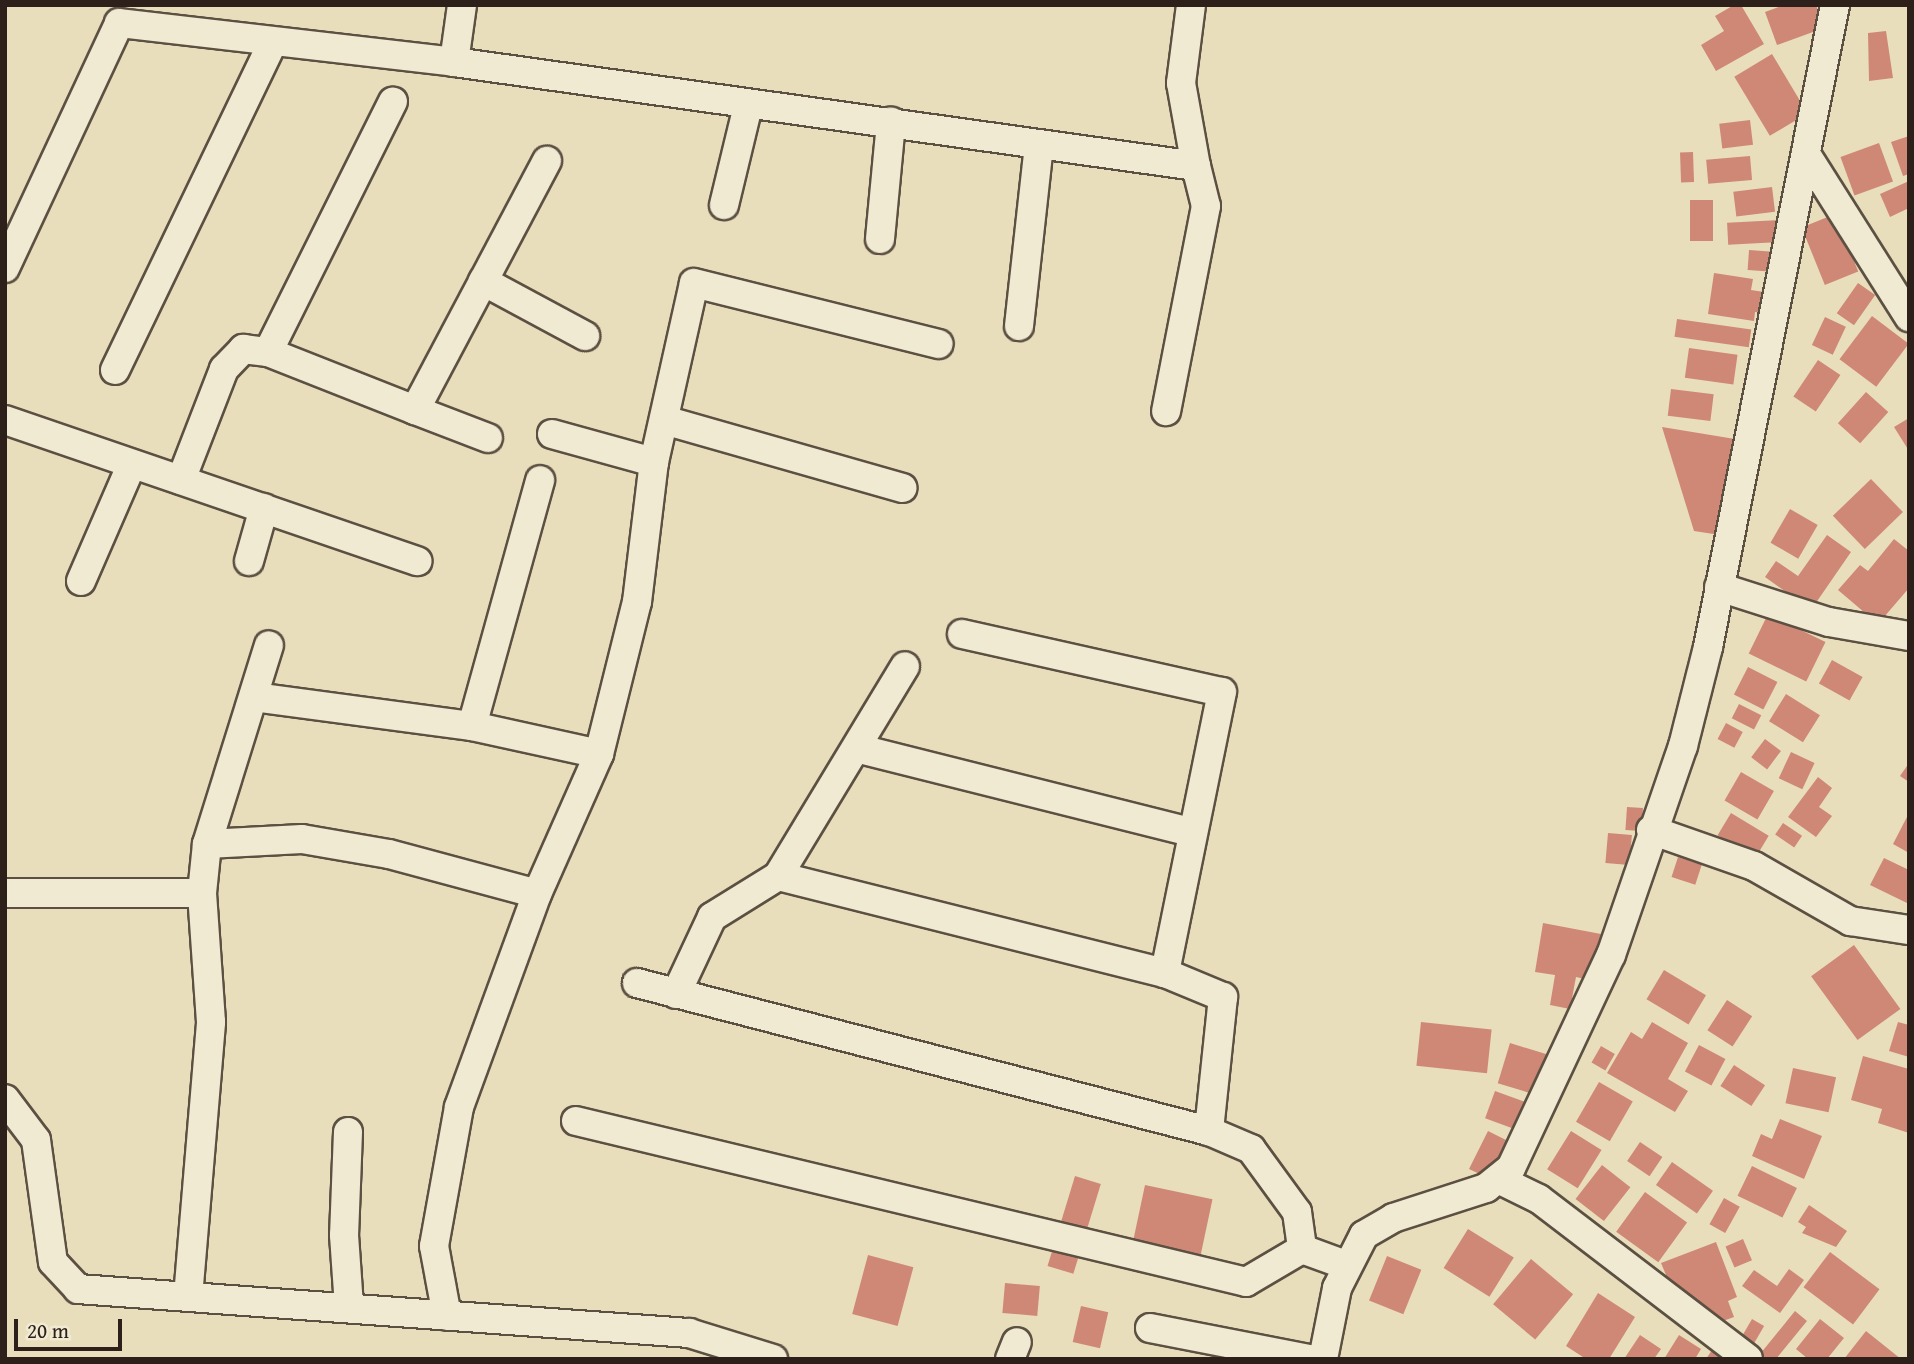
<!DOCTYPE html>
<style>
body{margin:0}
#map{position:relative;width:1914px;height:1364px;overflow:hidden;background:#e9debc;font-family:"Gentium Book Plus",serif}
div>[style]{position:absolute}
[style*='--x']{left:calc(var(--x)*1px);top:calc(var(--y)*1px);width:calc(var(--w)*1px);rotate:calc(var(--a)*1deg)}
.building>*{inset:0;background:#cf8876;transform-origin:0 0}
.roads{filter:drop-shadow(2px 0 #5c5042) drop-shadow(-2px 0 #5c5042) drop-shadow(0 2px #5c5042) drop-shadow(0 -2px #5c5042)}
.minor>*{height:28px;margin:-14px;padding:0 14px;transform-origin:14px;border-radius:14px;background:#f1ead3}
span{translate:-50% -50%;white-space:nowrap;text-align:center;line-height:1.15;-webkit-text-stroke:5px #f1ead3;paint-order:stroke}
.frame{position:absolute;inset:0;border:7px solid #2d201a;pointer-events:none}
.scale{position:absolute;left:14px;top:1319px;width:108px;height:32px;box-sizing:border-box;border:4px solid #2d201a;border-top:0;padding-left:9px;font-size:21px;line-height:24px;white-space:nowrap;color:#2d201a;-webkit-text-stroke:5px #f1ead3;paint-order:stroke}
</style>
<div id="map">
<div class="building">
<i style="clip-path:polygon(1734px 5px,1741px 5px,1764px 44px,1716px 71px,1701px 45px,1724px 31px,1715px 16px)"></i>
<i style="clip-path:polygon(1784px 5px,1816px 5px,1824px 28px,1777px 45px,1765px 12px)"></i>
<i style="clip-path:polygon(1886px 31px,1893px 78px,1869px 81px,1868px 33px)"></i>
<i style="left:1772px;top:54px;width:69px;height:44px;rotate:59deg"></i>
<i style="left:1750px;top:120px;width:25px;height:31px;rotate:83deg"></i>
<i style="clip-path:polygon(1909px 136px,1909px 174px,1903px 176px,1891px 142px)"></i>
<i style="left:1879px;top:143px;width:41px;height:41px;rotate:70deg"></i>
<i style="left:1693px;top:152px;width:30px;height:13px;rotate:88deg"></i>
<i style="left:1750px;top:156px;width:24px;height:44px;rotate:85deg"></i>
<i style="clip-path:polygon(1909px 181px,1909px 208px,1890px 217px,1880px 194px)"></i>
<i style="left:1772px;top:187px;width:25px;height:39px;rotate:83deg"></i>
<i style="left:1690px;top:200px;width:23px;height:41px"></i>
<i style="left:1835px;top:214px;width:62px;height:36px;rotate:68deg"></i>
<i style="left:1781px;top:220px;width:22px;height:54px;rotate:87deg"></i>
<i style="left:1749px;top:250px;width:32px;height:20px;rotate:4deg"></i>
<i style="clip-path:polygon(1714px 273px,1753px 279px,1751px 290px,1771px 293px,1768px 313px,1755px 312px,1754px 321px,1708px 314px)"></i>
<i style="left:1858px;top:283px;width:21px;height:37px;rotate:35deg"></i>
<i style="left:1872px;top:316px;width:46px;height:54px;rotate:37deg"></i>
<i style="left:1825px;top:317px;width:23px;height:31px;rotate:25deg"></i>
<i style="left:1677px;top:319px;width:75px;height:18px;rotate:8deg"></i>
<i style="left:1689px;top:348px;width:49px;height:30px;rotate:8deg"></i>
<i style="left:1818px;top:360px;width:27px;height:44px;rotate:34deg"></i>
<i style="left:1671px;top:389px;width:43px;height:27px;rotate:7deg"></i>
<i style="left:1866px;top:392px;width:30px;height:42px;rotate:42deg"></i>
<i style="clip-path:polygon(1909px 418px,1909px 451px,1894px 427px)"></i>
<i style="clip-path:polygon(1662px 427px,1735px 439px,1720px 535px,1694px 531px)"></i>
<i style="left:1871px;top:479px;width:46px;height:53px;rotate:46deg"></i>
<i style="left:1790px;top:509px;width:32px;height:39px;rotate:30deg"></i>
<i style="clip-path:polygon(1827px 535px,1851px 552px,1811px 610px,1765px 577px,1776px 561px,1798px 576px)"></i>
<i style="clip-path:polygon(1894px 539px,1909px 551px,1909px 588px,1878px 624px,1838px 590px,1860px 565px,1868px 571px)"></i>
<i style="left:1768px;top:614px;width:64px;height:44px;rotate:26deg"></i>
<i style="left:1832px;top:660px;width:35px;height:27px;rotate:29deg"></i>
<i style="left:1748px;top:667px;width:33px;height:31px;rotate:27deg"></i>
<i style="left:1786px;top:694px;width:40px;height:32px;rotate:32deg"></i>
<i style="left:1739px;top:704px;width:25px;height:16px;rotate:27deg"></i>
<i style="left:1726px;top:723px;width:19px;height:18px;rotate:28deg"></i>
<i style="left:1765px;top:739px;width:20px;height:23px;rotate:37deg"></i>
<i style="left:1791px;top:752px;width:26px;height:29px;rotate:25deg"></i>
<i style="clip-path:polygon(1909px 763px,1909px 782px,1900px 776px)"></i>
<i style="left:1741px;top:772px;width:38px;height:33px;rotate:30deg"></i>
<i style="clip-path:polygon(1818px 777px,1832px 788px,1819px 807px,1832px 816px,1816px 837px,1788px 817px)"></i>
<i style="left:1627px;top:807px;width:16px;height:23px;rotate:4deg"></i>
<i style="left:1731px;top:813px;width:44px;height:26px;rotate:31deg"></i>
<i style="clip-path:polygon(1909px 813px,1909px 853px,1893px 844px)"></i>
<i style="left:1783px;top:823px;width:23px;height:14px;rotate:34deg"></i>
<i style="left:1608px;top:833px;width:24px;height:30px;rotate:5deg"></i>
<i style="left:1678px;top:857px;width:25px;height:21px;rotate:18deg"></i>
<i style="clip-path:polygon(1884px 858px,1909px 870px,1909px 904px,1870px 885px)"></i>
<i style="clip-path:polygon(1543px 923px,1601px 934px,1593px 981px,1576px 977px,1570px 1009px,1550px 1005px,1555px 975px,1535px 972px)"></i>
<i style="left:1854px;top:945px;width:79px;height:53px;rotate:54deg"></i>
<i style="left:1664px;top:970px;width:49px;height:34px;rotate:31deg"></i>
<i style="left:1727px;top:1000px;width:30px;height:36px;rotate:33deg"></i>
<i style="left:1421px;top:1022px;width:71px;height:44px;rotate:6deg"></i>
<i style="clip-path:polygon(1652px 1022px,1688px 1043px,1668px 1079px,1688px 1091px,1675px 1112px,1607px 1073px,1631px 1032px,1642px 1039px)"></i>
<i style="clip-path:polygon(1898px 1022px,1909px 1025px,1909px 1057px,1889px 1051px)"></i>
<i style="left:1510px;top:1043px;width:41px;height:42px;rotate:17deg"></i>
<i style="left:1699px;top:1045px;width:30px;height:30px;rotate:28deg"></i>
<i style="left:1601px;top:1046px;width:16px;height:19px;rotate:30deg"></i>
<i style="clip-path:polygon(1863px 1056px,1909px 1069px,1909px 1133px,1878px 1123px,1882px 1109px,1851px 1100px)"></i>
<i style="left:1734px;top:1065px;width:37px;height:25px;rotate:33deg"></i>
<i style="left:1793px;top:1068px;width:44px;height:36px;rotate:12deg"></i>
<i style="left:1599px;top:1082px;width:39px;height:46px;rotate:30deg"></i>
<i style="left:1495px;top:1091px;width:37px;height:29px;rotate:20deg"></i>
<i style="clip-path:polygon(1780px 1119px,1822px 1136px,1804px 1179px,1752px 1156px,1761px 1134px,1772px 1139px)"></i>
<i style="clip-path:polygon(1488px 1131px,1512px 1143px,1486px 1177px,1469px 1169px)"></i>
<i style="left:1571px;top:1131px;width:36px;height:45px;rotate:32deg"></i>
<i style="left:1640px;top:1142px;width:27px;height:23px;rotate:34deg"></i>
<i style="left:1672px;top:1162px;width:50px;height:28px;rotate:35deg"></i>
<i style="left:1602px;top:1165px;width:36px;height:43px;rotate:38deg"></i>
<i style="left:1752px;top:1166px;width:50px;height:33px;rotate:26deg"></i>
<i style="left:1075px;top:1176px;width:27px;height:94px;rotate:17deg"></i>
<i style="left:1145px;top:1185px;width:69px;height:81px;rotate:12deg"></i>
<i style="left:1645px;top:1192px;width:52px;height:49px;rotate:36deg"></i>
<i style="left:1724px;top:1198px;width:18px;height:30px;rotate:29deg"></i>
<i style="clip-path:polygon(1809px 1205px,1847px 1231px,1836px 1247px,1802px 1233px,1806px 1227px,1798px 1222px)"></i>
<i style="left:1468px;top:1229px;width:54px;height:46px;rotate:32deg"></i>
<i style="left:1743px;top:1239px;width:23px;height:19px;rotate:67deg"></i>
<i style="clip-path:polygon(1716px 1242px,1737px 1297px,1728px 1301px,1734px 1317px,1712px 1325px,1679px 1306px,1661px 1263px)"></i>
<i style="left:1830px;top:1252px;width:62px;height:44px;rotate:37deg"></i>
<i style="left:868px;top:1255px;width:47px;height:61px;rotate:15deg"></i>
<i style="left:1387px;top:1256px;width:37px;height:48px;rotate:22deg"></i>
<i style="left:1531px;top:1259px;width:55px;height:59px;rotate:40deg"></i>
<i style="clip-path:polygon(1789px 1269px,1804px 1280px,1780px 1313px,1742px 1286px,1754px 1270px,1777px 1286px)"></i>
<i style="left:1005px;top:1283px;width:35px;height:30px;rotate:5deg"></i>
<i style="clip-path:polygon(1598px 1293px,1635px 1317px,1609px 1359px,1586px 1359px,1566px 1346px)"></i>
<i style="left:1081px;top:1306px;width:28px;height:37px;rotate:13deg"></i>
<i style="clip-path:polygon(1795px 1311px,1807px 1321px,1776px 1359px,1756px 1359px)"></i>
<i style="left:1752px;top:1319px;width:14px;height:29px;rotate:30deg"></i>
<i style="clip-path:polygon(1820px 1319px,1844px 1338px,1827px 1359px,1808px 1359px,1796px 1349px)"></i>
<i style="clip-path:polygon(1866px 1331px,1901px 1359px,1844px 1359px)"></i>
<i style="clip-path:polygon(1640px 1335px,1661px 1349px,1654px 1359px,1624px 1359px)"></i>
<i style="clip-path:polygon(1679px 1335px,1701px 1349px,1695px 1359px,1664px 1359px)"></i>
<i style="clip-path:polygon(1712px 1350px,1725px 1359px,1706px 1359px)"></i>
</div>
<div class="roads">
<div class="minor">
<i style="--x:1191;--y:5;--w:79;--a:97.3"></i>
<i style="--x:1181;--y:83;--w:84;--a:79.8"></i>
<i style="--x:454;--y:62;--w:58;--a:-82"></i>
<i style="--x:1806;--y:154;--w:193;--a:57.7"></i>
<i style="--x:724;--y:205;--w:102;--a:-76.4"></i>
<i style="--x:880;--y:239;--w:118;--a:-84.6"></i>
<i style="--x:5;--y:268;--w:270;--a:-65"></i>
<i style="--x:119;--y:23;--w:337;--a:6.6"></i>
<i style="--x:454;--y:62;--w:749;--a:7.98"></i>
<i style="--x:1196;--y:166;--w:41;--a:76"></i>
<i style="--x:1206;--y:206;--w:209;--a:101"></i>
<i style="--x:483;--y:281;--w:116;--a:28.3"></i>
<i style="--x:1019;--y:326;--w:182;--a:-83.7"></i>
<i style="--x:268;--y:352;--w:280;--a:-63.5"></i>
<i style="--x:115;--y:370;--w:362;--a:-64.3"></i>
<i style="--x:415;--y:410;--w:78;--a:21"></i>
<i style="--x:5;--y:420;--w:436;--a:18.9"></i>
<i style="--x:664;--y:420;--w:248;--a:15.9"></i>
<i style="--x:552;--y:434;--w:106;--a:15.4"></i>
<i style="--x:181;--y:480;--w:119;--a:-68.8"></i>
<i style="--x:224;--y:369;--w:28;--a:-46"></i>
<i style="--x:243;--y:349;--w:25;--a:7"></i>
<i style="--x:268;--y:352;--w:158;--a:21.5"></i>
<i style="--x:415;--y:410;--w:282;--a:-62.1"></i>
<i style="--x:249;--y:561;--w:55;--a:-74.2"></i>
<i style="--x:81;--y:581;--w:125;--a:-66.5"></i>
<i style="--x:1719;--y:587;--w:115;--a:17.7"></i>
<i style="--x:1829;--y:622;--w:81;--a:9.9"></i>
<i style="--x:962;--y:634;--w:266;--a:12.6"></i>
<i style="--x:1222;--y:692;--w:287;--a:101.5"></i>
<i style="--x:254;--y:697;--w:220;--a:7.6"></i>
<i style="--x:472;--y:726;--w:130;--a:12.4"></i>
<i style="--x:472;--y:726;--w:255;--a:-74.5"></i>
<i style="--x:860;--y:749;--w:340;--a:14.1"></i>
<i style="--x:1651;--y:830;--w:109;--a:19.3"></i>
<i style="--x:1754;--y:866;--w:111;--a:29.8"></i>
<i style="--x:1850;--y:921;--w:60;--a:8.7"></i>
<i style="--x:207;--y:844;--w:95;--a:-3"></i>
<i style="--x:302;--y:839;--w:88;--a:9.8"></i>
<i style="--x:389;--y:854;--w:153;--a:15.1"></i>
<i style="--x:778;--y:876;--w:245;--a:-58.8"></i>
<i style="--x:5;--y:893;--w:197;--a:0"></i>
<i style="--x:637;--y:983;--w:591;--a:14.51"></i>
<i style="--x:1209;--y:1131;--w:46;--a:23.2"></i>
<i style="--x:1251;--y:1149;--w:78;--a:53.9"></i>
<i style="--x:1297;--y:1212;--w:37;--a:82"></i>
<i style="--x:676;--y:994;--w:85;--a:-64.9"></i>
<i style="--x:712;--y:917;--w:78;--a:-31.8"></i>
<i style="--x:778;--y:876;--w:399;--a:14.1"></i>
<i style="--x:1165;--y:973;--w:63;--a:22.5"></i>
<i style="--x:1223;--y:997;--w:135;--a:96"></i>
<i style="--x:5;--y:1099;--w:51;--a:52.9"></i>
<i style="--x:36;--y:1140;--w:123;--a:82.1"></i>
<i style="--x:53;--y:1262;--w:37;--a:47"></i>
<i style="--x:78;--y:1289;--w:613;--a:4.12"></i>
<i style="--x:689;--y:1333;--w:88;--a:17.2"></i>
<i style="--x:576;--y:1121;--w:689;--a:13.51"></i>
<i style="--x:1246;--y:1282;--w:65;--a:-30.5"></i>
<i style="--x:1302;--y:1249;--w:47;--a:20"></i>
<i style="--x:348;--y:1132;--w:103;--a:92.2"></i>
<i style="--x:344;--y:1235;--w:71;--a:86"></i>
<i style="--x:1500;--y:1180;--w:43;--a:26"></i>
<i style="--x:1539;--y:1199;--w:263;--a:37.4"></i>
<i style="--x:188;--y:1297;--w:276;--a:-85.2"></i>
<i style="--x:211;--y:1022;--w:129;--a:-94"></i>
<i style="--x:202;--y:893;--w:49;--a:-84.2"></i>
<i style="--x:207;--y:844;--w:208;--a:-72.7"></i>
<i style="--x:447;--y:1316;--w:71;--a:-100.5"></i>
<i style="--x:434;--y:1246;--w:141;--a:-79.8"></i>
<i style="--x:459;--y:1107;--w:227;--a:-69.9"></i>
<i style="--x:537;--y:894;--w:153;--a:-66.1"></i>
<i style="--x:599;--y:754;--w:157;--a:-76"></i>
<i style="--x:637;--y:602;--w:141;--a:-83.1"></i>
<i style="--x:654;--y:462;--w:183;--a:-77.4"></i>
<i style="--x:694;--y:283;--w:252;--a:14"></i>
<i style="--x:1150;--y:1328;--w:162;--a:11"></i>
<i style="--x:1010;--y:1359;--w:18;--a:-68"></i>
<i style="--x:1323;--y:1359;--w:72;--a:-78.8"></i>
<i style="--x:1337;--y:1288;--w:59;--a:-63"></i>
<i style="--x:1364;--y:1235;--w:34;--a:-30"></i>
<i style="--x:1393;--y:1218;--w:98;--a:-17.9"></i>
<i style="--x:1486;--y:1188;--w:32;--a:-39"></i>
<i style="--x:1511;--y:1168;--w:235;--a:-64.9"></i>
<i style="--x:1611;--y:955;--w:221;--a:-71"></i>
<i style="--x:1683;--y:746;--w:102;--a:-75.8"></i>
<i style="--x:1708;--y:647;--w:654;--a:-78.81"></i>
</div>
</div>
<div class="frame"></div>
<div class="scale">20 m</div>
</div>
